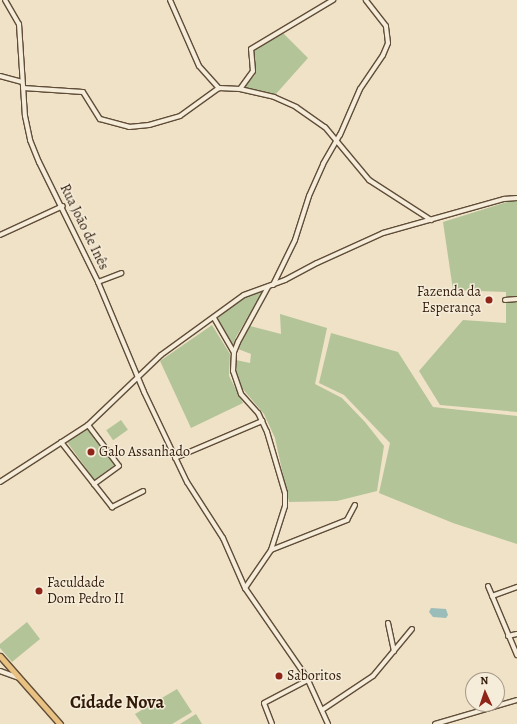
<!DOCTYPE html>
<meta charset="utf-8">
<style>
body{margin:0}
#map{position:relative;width:517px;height:724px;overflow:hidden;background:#efe2c6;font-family:Alegreya,serif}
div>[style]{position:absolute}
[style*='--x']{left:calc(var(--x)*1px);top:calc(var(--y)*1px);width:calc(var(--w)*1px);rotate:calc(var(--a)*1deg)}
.green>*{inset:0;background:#b4c499;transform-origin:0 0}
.water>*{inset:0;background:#9abdb9}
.roads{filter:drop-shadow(1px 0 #604d38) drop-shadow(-1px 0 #604d38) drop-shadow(0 1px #604d38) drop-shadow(0 -1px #604d38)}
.minor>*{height:4px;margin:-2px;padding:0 2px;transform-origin:2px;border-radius:2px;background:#f5ecda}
.major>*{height:5px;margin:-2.5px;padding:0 2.5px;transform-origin:2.5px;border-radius:2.5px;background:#e8c183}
.dots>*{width:11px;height:11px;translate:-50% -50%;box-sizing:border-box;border:2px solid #f5ecda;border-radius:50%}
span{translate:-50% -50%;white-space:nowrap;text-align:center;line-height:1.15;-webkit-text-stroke:3px #f5ecda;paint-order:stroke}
.street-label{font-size:14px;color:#311b08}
.poi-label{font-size:14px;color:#311b08}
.right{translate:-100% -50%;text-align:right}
.left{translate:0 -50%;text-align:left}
.district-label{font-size:18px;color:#311b08;font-weight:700}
.north{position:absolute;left:465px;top:672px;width:40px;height:40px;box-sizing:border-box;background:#f5ecda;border:1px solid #a79886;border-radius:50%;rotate:357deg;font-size:11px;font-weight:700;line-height:16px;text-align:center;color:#311b08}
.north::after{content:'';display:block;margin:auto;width:14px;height:18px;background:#8f2418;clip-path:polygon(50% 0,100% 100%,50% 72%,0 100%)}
</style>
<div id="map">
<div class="green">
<i style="clip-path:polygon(283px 33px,308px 58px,275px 95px,244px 87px,255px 75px,254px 50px)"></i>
<i style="clip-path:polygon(513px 200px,517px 201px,517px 412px,440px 405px,419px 371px,463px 320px,506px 323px,506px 292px,453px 290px,443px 222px)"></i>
<i style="clip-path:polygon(263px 291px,236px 337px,233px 346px,217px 319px,239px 300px)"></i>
<i style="clip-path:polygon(280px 314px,327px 328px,315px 384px,342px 398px,365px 422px,384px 446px,377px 491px,337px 501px,289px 502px,275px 438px,264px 414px,241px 387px,236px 370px,236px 360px,250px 363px,251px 354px,238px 349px,250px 326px,281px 334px)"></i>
<i style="clip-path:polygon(212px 325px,230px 354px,229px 376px,243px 403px,191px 428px,160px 361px)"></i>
<i style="clip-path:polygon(331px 333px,398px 352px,433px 407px,517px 416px,517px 544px,453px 523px,379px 493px,390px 443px,344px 395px,319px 383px)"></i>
<i style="left:121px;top:420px;width:12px;height:18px;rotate:55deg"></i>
<i style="left:88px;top:425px;width:48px;height:27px;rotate:54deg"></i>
<i style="clip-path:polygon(27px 622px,40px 639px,12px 662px,0 648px,0 644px)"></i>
<i style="clip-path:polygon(177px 689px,192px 712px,172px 724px,142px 724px,135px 714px)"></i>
<i style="clip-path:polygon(196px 714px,202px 724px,180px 724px)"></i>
</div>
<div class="water">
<i style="clip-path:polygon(431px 608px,446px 609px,448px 615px,446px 618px,433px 617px,429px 612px)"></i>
</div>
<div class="roads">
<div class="minor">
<i style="--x:5;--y:0;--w:28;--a:60"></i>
<i style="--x:19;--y:24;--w:92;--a:86.3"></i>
<i style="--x:25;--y:116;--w:25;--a:78"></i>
<i style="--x:30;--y:140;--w:24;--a:68"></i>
<i style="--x:39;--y:162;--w:134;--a:63.8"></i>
<i style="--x:98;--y:282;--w:119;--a:67.3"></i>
<i style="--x:144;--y:392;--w:100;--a:64.5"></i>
<i style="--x:187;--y:482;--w:67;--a:57.3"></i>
<i style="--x:223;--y:538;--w:55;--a:66.3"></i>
<i style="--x:245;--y:588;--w:109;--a:55.4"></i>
<i style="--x:307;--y:678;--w:51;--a:65.5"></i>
<i style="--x:170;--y:0;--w:72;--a:66.3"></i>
<i style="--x:199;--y:66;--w:30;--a:48"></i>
<i style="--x:0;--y:76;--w:23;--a:15"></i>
<i style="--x:23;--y:88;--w:60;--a:3.8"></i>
<i style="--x:83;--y:92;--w:32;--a:58"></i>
<i style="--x:100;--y:119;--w:30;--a:15"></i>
<i style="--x:129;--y:127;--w:20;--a:-6"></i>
<i style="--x:149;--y:125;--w:32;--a:-16"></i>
<i style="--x:180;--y:116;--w:48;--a:-35.7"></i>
<i style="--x:219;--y:88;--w:21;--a:3"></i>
<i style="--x:240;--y:89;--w:35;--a:13"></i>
<i style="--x:274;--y:97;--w:24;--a:24"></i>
<i style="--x:296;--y:107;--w:35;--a:35"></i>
<i style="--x:325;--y:127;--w:69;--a:50.3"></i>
<i style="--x:369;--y:180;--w:74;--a:32.8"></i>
<i style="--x:240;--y:89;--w:22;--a:-54"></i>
<i style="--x:253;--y:71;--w:22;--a:-95"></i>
<i style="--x:251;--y:49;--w:96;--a:-30.9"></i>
<i style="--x:0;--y:235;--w:69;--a:-24.7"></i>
<i style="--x:98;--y:282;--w:25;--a:-21"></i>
<i style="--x:273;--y:285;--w:50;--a:-63.9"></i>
<i style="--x:295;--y:240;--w:46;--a:-72.3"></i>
<i style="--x:309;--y:196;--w:35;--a:-66"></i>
<i style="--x:323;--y:164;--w:34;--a:-60"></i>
<i style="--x:340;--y:135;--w:50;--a:-66.5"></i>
<i style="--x:360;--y:89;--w:41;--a:-55.9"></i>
<i style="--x:383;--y:55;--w:13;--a:-67"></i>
<i style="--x:388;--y:43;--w:17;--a:-97"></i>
<i style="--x:386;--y:26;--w:33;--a:-128"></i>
<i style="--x:505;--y:300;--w:12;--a:-5"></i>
<i style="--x:214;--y:318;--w:39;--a:60"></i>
<i style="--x:88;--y:425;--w:51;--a:52.9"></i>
<i style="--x:119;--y:466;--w:31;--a:144"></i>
<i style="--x:61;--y:442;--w:83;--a:51.9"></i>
<i style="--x:112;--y:507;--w:35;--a:-27"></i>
<i style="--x:175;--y:458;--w:95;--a:-23"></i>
<i style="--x:0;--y:482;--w:105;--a:-32.9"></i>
<i style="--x:88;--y:425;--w:101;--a:-43.8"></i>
<i style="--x:161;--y:355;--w:102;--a:-35.9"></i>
<i style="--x:244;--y:295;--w:44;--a:-20.1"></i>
<i style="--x:285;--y:280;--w:36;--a:-28"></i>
<i style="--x:317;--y:263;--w:72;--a:-24.4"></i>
<i style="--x:383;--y:233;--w:126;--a:-15.7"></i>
<i style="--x:504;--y:199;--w:13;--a:-4"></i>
<i style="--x:271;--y:550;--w:82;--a:-21.5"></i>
<i style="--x:347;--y:520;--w:17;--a:-62"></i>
<i style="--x:488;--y:586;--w:75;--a:67.2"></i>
<i style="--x:245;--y:588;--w:46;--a:-55.6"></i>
<i style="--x:271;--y:550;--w:46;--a:-72.3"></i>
<i style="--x:285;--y:506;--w:13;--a:-90"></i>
<i style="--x:285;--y:493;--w:64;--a:-106.4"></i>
<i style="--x:267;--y:432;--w:21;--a:-115"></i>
<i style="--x:258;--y:413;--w:25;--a:-132"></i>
<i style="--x:241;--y:394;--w:24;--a:-109"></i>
<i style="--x:233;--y:371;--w:19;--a:-87"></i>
<i style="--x:234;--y:352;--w:11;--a:-68"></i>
<i style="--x:238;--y:342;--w:63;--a:-61.4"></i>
<i style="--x:492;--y:596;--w:27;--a:-20"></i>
<i style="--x:388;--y:623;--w:29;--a:78"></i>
<i style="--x:508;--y:636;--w:9;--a:-13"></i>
<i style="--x:0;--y:671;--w:20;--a:20"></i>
<i style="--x:322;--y:710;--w:61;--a:-33.7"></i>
<i style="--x:373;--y:676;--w:61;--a:-50.3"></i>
<i style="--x:272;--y:724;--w:22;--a:-111"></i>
<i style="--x:264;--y:703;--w:50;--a:-27.6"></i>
<i style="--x:435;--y:724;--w:85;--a:-16.3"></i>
</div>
<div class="major">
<i style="--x:0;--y:656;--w:91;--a:48.6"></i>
</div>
</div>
<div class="dots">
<i style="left:489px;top:300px;background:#8f2418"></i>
<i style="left:91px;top:452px;background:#8f2418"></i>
<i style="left:39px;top:591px;background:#8f2418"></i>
<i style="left:279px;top:676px;background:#8f2418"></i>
</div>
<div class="street-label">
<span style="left:84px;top:227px;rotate:64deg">Rua João de Inês</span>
</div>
<div class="poi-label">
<span class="right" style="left:481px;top:300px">Fazenda da<br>Esperança</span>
<span class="left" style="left:99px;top:452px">Galo Assanhado</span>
<span class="left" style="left:47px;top:591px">Faculdade<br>Dom Pedro II</span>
<span class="left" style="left:287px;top:676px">Saboritos</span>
</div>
<div class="district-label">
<span style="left:117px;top:702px">Cidade Nova</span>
</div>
<div class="north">N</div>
</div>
